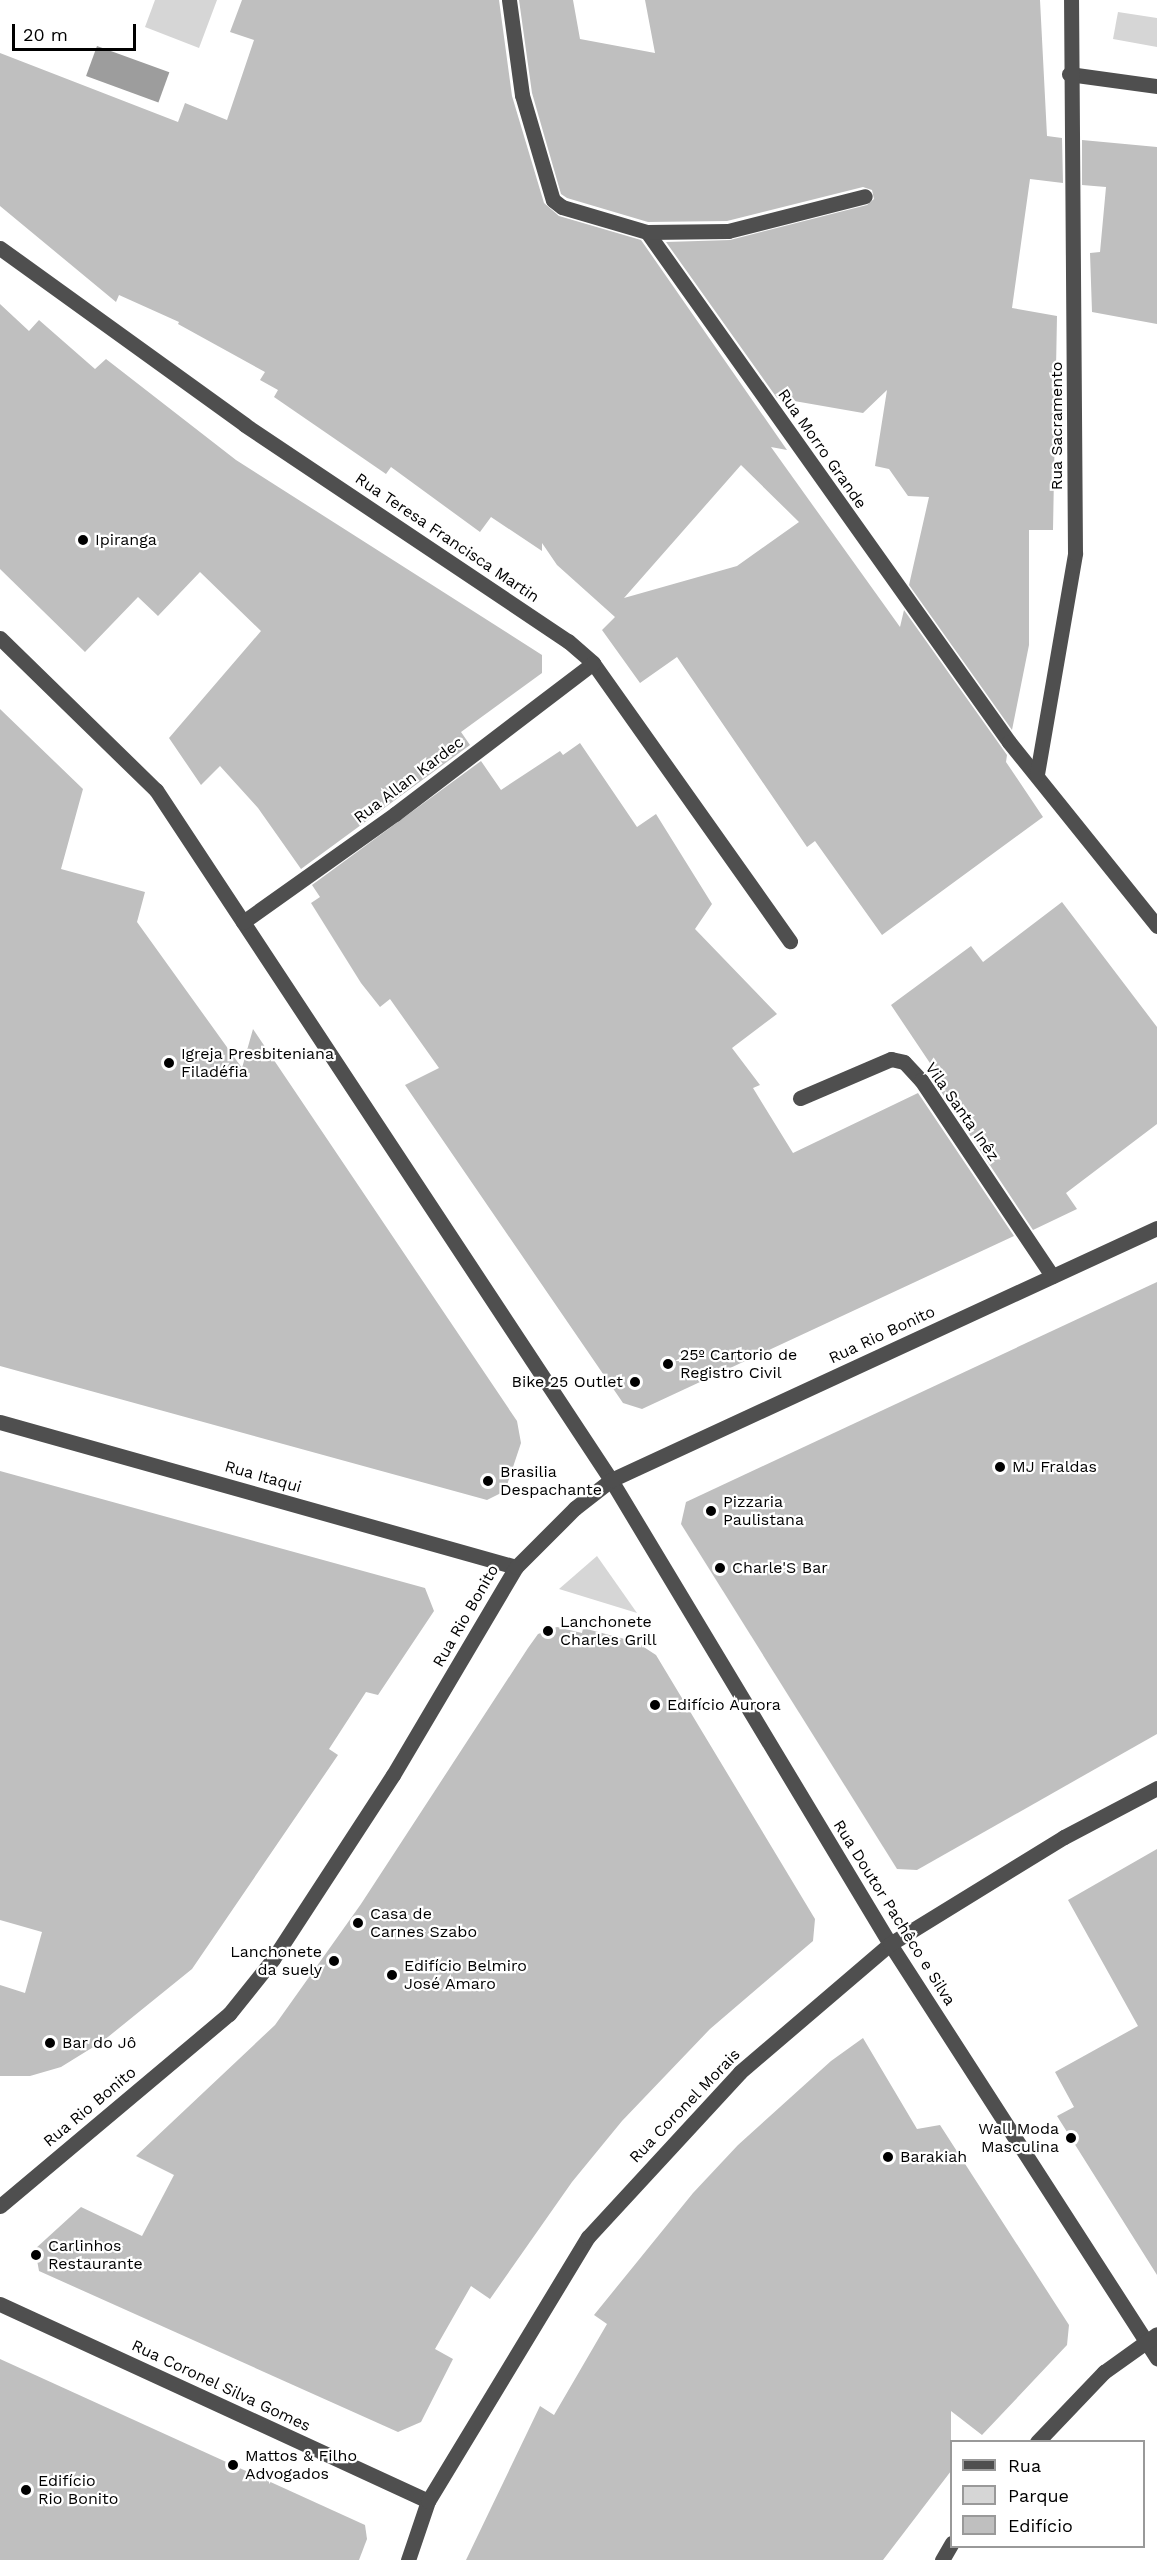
<!DOCTYPE html>
<meta charset="utf-8">
<style>
body{margin:0}
#map{position:relative;width:1157px;height:2560px;overflow:hidden;background:#fff;font-family:"Work Sans",sans-serif}
div>[style]{position:absolute}
[style*='--x']{left:calc(var(--x)*1px);top:calc(var(--y)*1px);width:calc(var(--w)*1px);rotate:calc(var(--a)*1deg)}
.green>*{inset:0;background:#d6d6d6}
.water>*{inset:0;background:#9d9d9d;transform-origin:0 0}
.building>*{inset:0;background:#bfbfbf}
.minor>*{height:15px;margin:-7.5px;padding:0 7.5px;transform-origin:7.5px;border-radius:7.5px;background:#4f4f4f}
.dots>*{width:16px;height:16px;translate:-50% -50%;box-sizing:border-box;border:3px solid #fff;border-radius:50%}
span{translate:-50% -50%;white-space:nowrap;text-align:center;line-height:1.15;-webkit-text-stroke:4.5px #fff;paint-order:stroke}
.street-label{font-size:16px;color:#000}
.poi-label{font-size:16px;color:#000}
.left{translate:0 -50%;text-align:left}
.right{translate:-100% -50%;text-align:right}
.legend{position:absolute;left:950px;top:2440px;width:195px;height:108px;box-sizing:border-box;background:#fff;border:2px solid #999;margin:0;padding:8px 10px;list-style:none;font-size:18px;color:#000}
.legend li{display:flex;align-items:center;gap:12px;height:30px}
.legend b{width:30px;border:2px solid #999}
.scale{position:absolute;left:12px;top:24px;width:124px;height:27px;box-sizing:border-box;border:3px solid #000;border-top:0;padding-left:8px;font-size:18px;line-height:21px;white-space:nowrap;color:#000;-webkit-text-stroke:4px #fff;paint-order:stroke}
</style>
<div id="map">
<div class="green">
<i style="clip-path:polygon(155px 0,217px 0,199px 48px,145px 27px)"></i>
<i style="clip-path:polygon(1118px 12px,1157px 18px,1157px 47px,1113px 39px)"></i>
<i style="clip-path:polygon(597px 1556px,637px 1613px,559px 1589px)"></i>
</div>
<div class="water">
<i style="left:97px;top:46px;width:77px;height:32px;rotate:20deg"></i>
</div>
<div class="building">
<i style="clip-path:polygon(evenodd,242px 0,499px 0,512px 96px,544px 203px,559px 216px,641px 240px,787px 450px,771px 447px,900px 627px,904px 610px,1007px 755px,1006px 762px,1043px 817px,882px 935px,815px 841px,807px 847px,677px 657px,640px 683px,602px 630px,615px 617px,557px 565px,542px 543px,542px 551px,491px 517px,480px 532px,391px 467px,386px 474px,274px 397px,278px 390px,260px 380px,265px 372px,178px 324px,179px 322px,119px 295px,116px 302px,0 206px,0 53px,178px 122px,185px 103px,227px 120px,254px 40px,230px 32px,242px 0,741px 465px,799px 522px,737px 566px,624px 598px,741px 465px)"></i>
<i style="clip-path:polygon(519px 0,573px 0,580px 39px,655px 53px,645px 0,1040px 0,1047px 136px,1062px 138px,1063px 183px,1030px 179px,1012px 308px,1057px 316px,1053px 530px,1029px 530px,1029px 645px,1012px 730px,909px 585px,929px 497px,908px 496px,889px 469px,875px 466px,887px 390px,863px 413px,777px 398px,666px 242px,730px 240px,867px 205px,874px 199px,872px 190px,863px 187px,727px 221px,648px 222px,567px 198px,561px 194px,532px 93px)"></i>
<i style="clip-path:polygon(1082px 140px,1157px 147px,1157px 324px,1092px 312px,1090px 253px,1100px 252px,1106px 187px,1082px 185px)"></i>
<i style="clip-path:polygon(0 304px,29px 331px,39px 320px,95px 369px,106px 359px,236px 460px,542px 655px,542px 673px,461px 732px,470px 745px,301px 869px,258px 808px,220px 766px,201px 785px,169px 738px,261px 631px,200px 572px,158px 616px,138px 597px,85px 652px,0 569px)"></i>
<i style="clip-path:polygon(0 709px,83px 789px,61px 869px,145px 892px,137px 922px,242px 1068px,253px 1029px,517px 1421px,521px 1443px,505px 1491px,487px 1500px,0 1366px)"></i>
<i style="clip-path:polygon(580px 743px,637px 827px,656px 814px,712px 904px,695px 929px,777px 1014px,732px 1048px,760px 1085px,753px 1088px,793px 1153px,918px 1093px,1014px 1236px,642px 1409px,623px 1403px,405px 1085px,439px 1068px,390px 999px,380px 1007px,361px 983px,311px 903px,320px 897px,312px 885px,481px 761px,501px 790px,560px 751px,563px 755px)"></i>
<i style="clip-path:polygon(1062px 902px,1157px 1027px,1157px 1124px,1066px 1193px,1077px 1209px,1033px 1230px,936px 1084px,942px 1081px,891px 1005px,971px 946px,983px 962px)"></i>
<i style="clip-path:polygon(1157px 1282px,1157px 1734px,917px 1870px,897px 1869px,681px 1524px,686px 1502px)"></i>
<i style="clip-path:polygon(0 1471px,425px 1588px,434px 1611px,378px 1695px,366px 1692px,329px 1749px,338px 1755px,192px 1969px,103px 2041px,61px 2067px,30px 2076px,0 2076px,0 1985px,25px 1993px,42px 1932px,0 1920px)"></i>
<i style="clip-path:polygon(557px 1627px,582px 1633px,583px 1628px,636px 1642px,656px 1655px,815px 1919px,813px 1941px,710px 2029px,622px 2121px,572px 2182px,490px 2299px,471px 2286px,435px 2349px,453px 2359px,421px 2422px,398px 2432px,39px 2271px,35px 2249px,81px 2207px,142px 2236px,174px 2175px,136px 2156px,275px 2025px,361px 1904px,528px 1648px,538px 1634px)"></i>
<i style="clip-path:polygon(1157px 1849px,1157px 2275px,1057px 2116px,1074px 2107px,1055px 2072px,1138px 2026px,1068px 1900px)"></i>
<i style="clip-path:polygon(863px 2038px,917px 2129px,940px 2125px,1069px 2325px,1067px 2345px,982px 2435px,951px 2411px,951px 2471px,883px 2560px,466px 2560px,540px 2406px,554px 2415px,607px 2324px,594px 2315px,693px 2193px,738px 2145px,831px 2061px)"></i>
<i style="clip-path:polygon(0 2359px,365px 2525px,367px 2539px,359px 2560px,0 2560px)"></i>
</div>
<div class="minor">
<i style="--x:509;--y:0;--w:96;--a:82.2"></i>
<i style="--x:522;--y:95;--w:109;--a:73.6"></i>
<i style="--x:553;--y:200;--w:11;--a:38"></i>
<i style="--x:562;--y:207;--w:89;--a:16.4"></i>
<i style="--x:647;--y:232;--w:625;--a:54.63"></i>
<i style="--x:1009;--y:742;--w:236;--a:51.2"></i>
<i style="--x:1069;--y:74;--w:89;--a:7.8"></i>
<i style="--x:647;--y:232;--w:81;--a:-0.7"></i>
<i style="--x:728;--y:231;--w:141;--a:-14.3"></i>
<i style="--x:0;--y:248;--w:302;--a:35.8"></i>
<i style="--x:245;--y:425;--w:389;--a:33.8"></i>
<i style="--x:568;--y:641;--w:33;--a:41"></i>
<i style="--x:593;--y:663;--w:341;--a:54.7"></i>
<i style="--x:0;--y:638;--w:218;--a:44.3"></i>
<i style="--x:156;--y:790;--w:827;--a:56.6"></i>
<i style="--x:611;--y:1480;--w:541;--a:58.98"></i>
<i style="--x:890;--y:1944;--w:493;--a:57.2"></i>
<i style="--x:1037;--y:774;--w:224;--a:-80.2"></i>
<i style="--x:1075;--y:553;--w:553;--a:-90.41"></i>
<i style="--x:243;--y:922;--w:186;--a:-35.4"></i>
<i style="--x:395;--y:814;--w:249;--a:-37.3"></i>
<i style="--x:800;--y:1098;--w:99;--a:-23.2"></i>
<i style="--x:891;--y:1059;--w:13;--a:13"></i>
<i style="--x:904;--y:1062;--w:25;--a:47"></i>
<i style="--x:921;--y:1080;--w:236;--a:56.2"></i>
<i style="--x:0;--y:1422;--w:536;--a:15.7"></i>
<i style="--x:0;--y:2206;--w:299;--a:-40"></i>
<i style="--x:229;--y:2014;--w:70;--a:-51.3"></i>
<i style="--x:273;--y:1959;--w:220;--a:-56.9"></i>
<i style="--x:393;--y:1775;--w:242;--a:-59.4"></i>
<i style="--x:516;--y:1567;--w:83;--a:-45"></i>
<i style="--x:575;--y:1508;--w:46;--a:-37.9"></i>
<i style="--x:611;--y:1480;--w:601;--a:-24.78"></i>
<i style="--x:0;--y:2304;--w:471;--a:24.7"></i>
<i style="--x:1037;--y:2442;--w:97;--a:-46.3"></i>
<i style="--x:1104;--y:2372;--w:65;--a:-35.6"></i>
<i style="--x:408;--y:2560;--w:62;--a:-71.3"></i>
<i style="--x:428;--y:2501;--w:309;--a:-58.8"></i>
<i style="--x:588;--y:2237;--w:224;--a:-47.3"></i>
<i style="--x:740;--y:2072;--w:197;--a:-40.5"></i>
<i style="--x:890;--y:1944;--w:204;--a:-31.6"></i>
<i style="--x:1064;--y:1837;--w:105;--a:-27.8"></i>
<i style="--x:942;--y:2560;--w:20;--a:-60"></i>
</div>
<div class="dots">
<i style="left:83px;top:540px;background:#000"></i>
<i style="left:169px;top:1063px;background:#000"></i>
<i style="left:668px;top:1364px;background:#000"></i>
<i style="left:635px;top:1382px;background:#000"></i>
<i style="left:1000px;top:1467px;background:#000"></i>
<i style="left:488px;top:1481px;background:#000"></i>
<i style="left:711px;top:1511px;background:#000"></i>
<i style="left:720px;top:1568px;background:#000"></i>
<i style="left:548px;top:1631px;background:#000"></i>
<i style="left:655px;top:1705px;background:#000"></i>
<i style="left:358px;top:1923px;background:#000"></i>
<i style="left:334px;top:1961px;background:#000"></i>
<i style="left:392px;top:1975px;background:#000"></i>
<i style="left:50px;top:2043px;background:#000"></i>
<i style="left:1071px;top:2138px;background:#000"></i>
<i style="left:888px;top:2157px;background:#000"></i>
<i style="left:36px;top:2255px;background:#000"></i>
<i style="left:233px;top:2465px;background:#000"></i>
<i style="left:26px;top:2490px;background:#000"></i>
</div>
<div class="street-label">
<span style="left:1057px;top:426px;rotate:-90deg">Rua Sacramento</span>
<span style="left:822px;top:449px;rotate:55deg">Rua Morro Grande</span>
<span style="left:447px;top:538px;rotate:34deg">Rua Teresa Francisca Martin</span>
<span style="left:409px;top:780px;rotate:-37deg">Rua Allan Kardec</span>
<span style="left:962px;top:1112px;rotate:55deg">Vila Santa Inêz</span>
<span style="left:882px;top:1335px;rotate:-25deg">Rua Rio Bonito</span>
<span style="left:263px;top:1477px;rotate:16deg">Rua Itaqui</span>
<span style="left:466px;top:1616px;rotate:-60deg">Rua Rio Bonito</span>
<span style="left:894px;top:1913px;rotate:58deg">Rua Doutor Pachêco e Silva</span>
<span style="left:685px;top:2106px;rotate:-46deg">Rua Coronel Morais</span>
<span style="left:90px;top:2107px;rotate:-40deg">Rua Rio Bonito</span>
<span style="left:221px;top:2386px;rotate:25deg">Rua Coronel Silva Gomes</span>
</div>
<div class="poi-label">
<span class="left" style="left:95px;top:540px">Ipiranga</span>
<span class="left" style="left:181px;top:1063px">Igreja Presbiteniana<br>Filadéfia</span>
<span class="left" style="left:680px;top:1364px">25º Cartorio de<br>Registro Civil</span>
<span class="right" style="left:623px;top:1382px">Bike 25 Outlet</span>
<span class="left" style="left:1012px;top:1467px">MJ Fraldas</span>
<span class="left" style="left:500px;top:1481px">Brasilia<br>Despachante</span>
<span class="left" style="left:723px;top:1511px">Pizzaria<br>Paulistana</span>
<span class="left" style="left:732px;top:1568px">Charle'S Bar</span>
<span class="left" style="left:560px;top:1631px">Lanchonete<br>Charles Grill</span>
<span class="left" style="left:667px;top:1705px">Edifício Aurora</span>
<span class="left" style="left:370px;top:1923px">Casa de<br>Carnes Szabo</span>
<span class="right" style="left:322px;top:1961px">Lanchonete<br>da suely</span>
<span class="left" style="left:404px;top:1975px">Edifício Belmiro<br>José Amaro</span>
<span class="left" style="left:62px;top:2043px">Bar do Jô</span>
<span class="right" style="left:1059px;top:2138px">Wall Moda<br>Masculina</span>
<span class="left" style="left:900px;top:2157px">Barakiah</span>
<span class="left" style="left:48px;top:2255px">Carlinhos<br>Restaurante</span>
<span class="left" style="left:245px;top:2465px">Mattos &amp; Filho<br>Advogados</span>
<span class="left" style="left:38px;top:2490px">Edifício<br>Rio Bonito</span>
</div>
<ul class="legend">
<li><b style="height:8px;background:#4f4f4f"></b>Rua</li>
<li><b style="height:16px;background:#d6d6d6"></b>Parque</li>
<li><b style="height:16px;background:#bfbfbf"></b>Edifício</li>
</ul>
<div class="scale">20 m</div>
</div>
